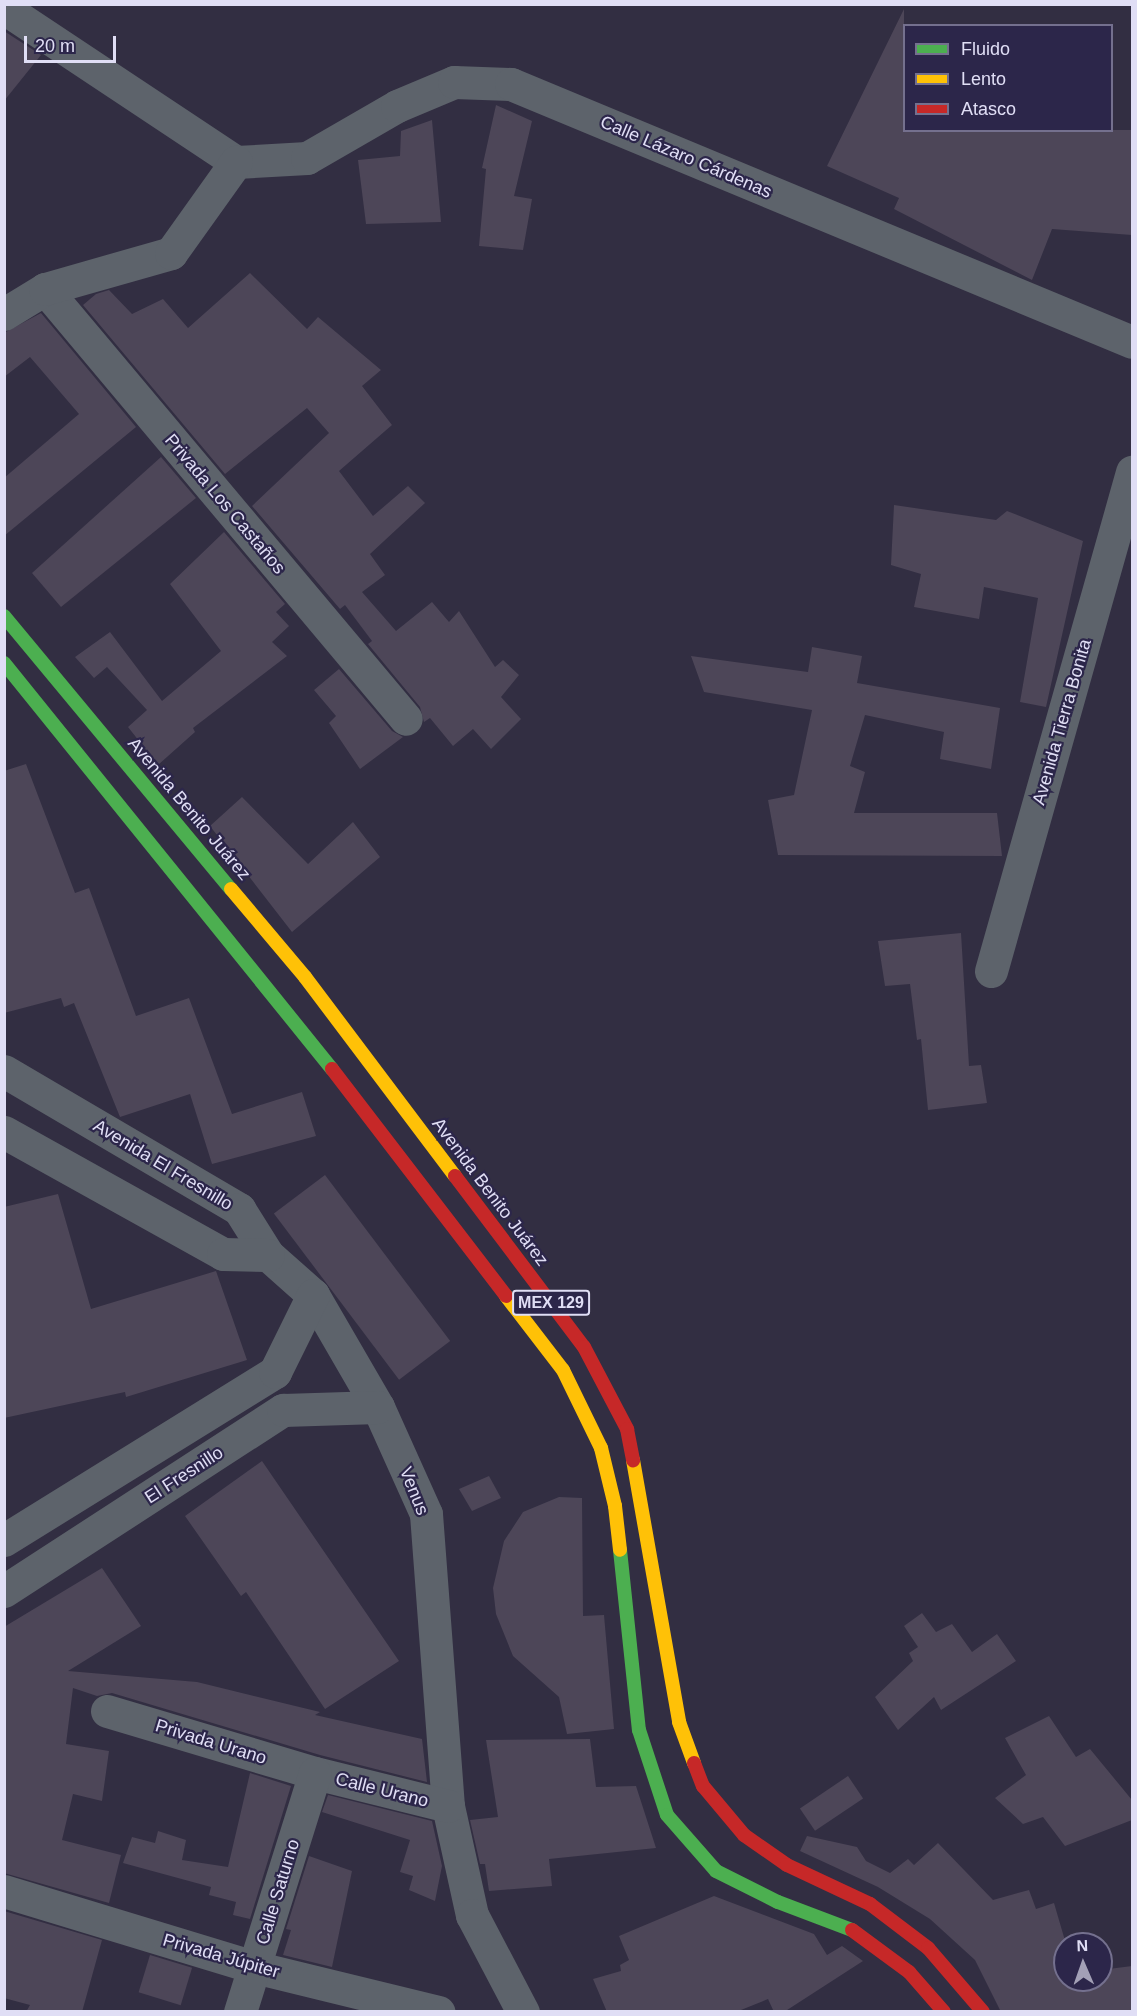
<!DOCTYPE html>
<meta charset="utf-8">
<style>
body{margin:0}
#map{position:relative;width:1137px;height:2016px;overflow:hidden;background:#322e42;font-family:Arial,sans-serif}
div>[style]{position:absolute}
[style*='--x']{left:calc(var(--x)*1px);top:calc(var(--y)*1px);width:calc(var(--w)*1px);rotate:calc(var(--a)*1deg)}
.building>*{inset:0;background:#4d4658;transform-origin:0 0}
.street>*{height:33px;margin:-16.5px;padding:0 16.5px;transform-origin:16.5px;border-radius:16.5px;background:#5d636b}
.fast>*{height:14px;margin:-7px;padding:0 7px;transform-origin:7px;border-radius:7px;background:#4caf50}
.slow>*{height:14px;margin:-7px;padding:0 7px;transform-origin:7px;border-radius:7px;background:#ffc107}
.jam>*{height:14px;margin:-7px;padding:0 7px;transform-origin:7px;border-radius:7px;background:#c62828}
span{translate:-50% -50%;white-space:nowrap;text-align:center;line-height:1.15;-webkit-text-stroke:4.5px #2c264a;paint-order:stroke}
.shield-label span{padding:2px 4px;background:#2c264a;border:2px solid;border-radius:4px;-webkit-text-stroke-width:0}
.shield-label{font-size:16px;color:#e0def5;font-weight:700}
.street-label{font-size:18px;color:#e0def5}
.frame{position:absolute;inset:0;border:6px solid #e0def5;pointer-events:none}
.legend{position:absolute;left:903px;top:24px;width:210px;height:108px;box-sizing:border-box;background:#2c264a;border:2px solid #74708e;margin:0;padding:8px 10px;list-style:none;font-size:18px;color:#e0def5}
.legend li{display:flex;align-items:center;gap:12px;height:30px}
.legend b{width:30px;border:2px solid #74708e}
.north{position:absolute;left:1053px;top:1932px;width:60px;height:60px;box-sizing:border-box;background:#2c264a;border:2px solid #74708e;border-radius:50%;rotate:358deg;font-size:16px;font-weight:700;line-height:24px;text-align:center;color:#e0def5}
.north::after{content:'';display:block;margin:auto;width:21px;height:27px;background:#a3a0b6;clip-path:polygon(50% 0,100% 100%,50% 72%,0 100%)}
.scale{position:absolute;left:24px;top:36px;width:92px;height:27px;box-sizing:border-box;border:3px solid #e0def5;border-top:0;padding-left:8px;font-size:18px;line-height:21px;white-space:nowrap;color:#e0def5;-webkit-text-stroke:4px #2c264a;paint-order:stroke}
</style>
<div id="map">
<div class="building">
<i style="clip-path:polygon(904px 9px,904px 130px,1132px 130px,1132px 235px,1052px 229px,1032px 280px,894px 209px,899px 198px,827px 166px)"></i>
<i style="clip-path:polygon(4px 31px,41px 55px,4px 101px)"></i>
<i style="clip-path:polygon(496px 105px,532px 121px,514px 196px,532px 199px,523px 250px,479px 246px,486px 169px,482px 168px)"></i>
<i style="clip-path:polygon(432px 120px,441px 222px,366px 224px,358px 160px,400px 156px,401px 131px)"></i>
<i style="clip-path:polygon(250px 273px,307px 329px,318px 317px,381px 370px,362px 386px,392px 425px,339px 471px,373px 516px,408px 486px,425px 503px,370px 554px,385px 575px,362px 592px,396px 631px,432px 602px,449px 622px,459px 611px,495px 667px,503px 660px,519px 675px,501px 697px,521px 719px,491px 749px,473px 729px,453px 746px,430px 718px,424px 722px,420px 707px,368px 644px,372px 641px,345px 605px,340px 609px,252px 506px,329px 433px,307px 408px,225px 474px,83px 305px,96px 294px,109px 290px,132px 314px,163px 299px,188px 328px)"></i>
<i style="clip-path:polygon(41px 313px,136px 427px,4px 536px,4px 478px,79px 414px,30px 357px,4px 377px,4px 333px)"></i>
<i style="clip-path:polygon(161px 457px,196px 498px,61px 607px,32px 573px)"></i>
<i style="clip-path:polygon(894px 505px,996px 520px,1007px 511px,1083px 541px,1046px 707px,1020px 702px,1038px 598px,984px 587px,979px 619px,914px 607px,921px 574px,891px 565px)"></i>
<i style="clip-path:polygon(224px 532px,285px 604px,276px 612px,289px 626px,272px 642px,287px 656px,193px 728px,195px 732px,158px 765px,128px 727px,147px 710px,107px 667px,94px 678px,75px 657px,110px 632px,162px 701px,221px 651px,170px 584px)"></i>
<i style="clip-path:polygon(812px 647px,862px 656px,857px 683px,1000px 708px,991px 769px,940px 759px,944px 732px,865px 715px,850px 766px,865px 772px,854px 813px,997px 813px,1002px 856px,778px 855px,768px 800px,794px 795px,812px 710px,704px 692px,691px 656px,808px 672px)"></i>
<i style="clip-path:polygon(339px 669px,392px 731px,403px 737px,360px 769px,329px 723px,336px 716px,314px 690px)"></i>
<i style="clip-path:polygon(26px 764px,75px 893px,89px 888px,136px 1016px,189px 998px,232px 1114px,302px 1092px,316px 1136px,212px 1164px,190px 1094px,120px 1117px,74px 1003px,64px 1007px,61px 998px,4px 1013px,4px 771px)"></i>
<i style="clip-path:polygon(242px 797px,308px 864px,353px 822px,380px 857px,292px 932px,210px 826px)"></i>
<i style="clip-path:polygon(961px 933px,969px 1066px,981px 1065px,987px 1103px,928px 1110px,921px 1039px,917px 1040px,910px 984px,885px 986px,878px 941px)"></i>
<i style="left:325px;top:1175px;width:208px;height:64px;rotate:53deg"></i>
<i style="clip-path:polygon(58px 1194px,91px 1309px,216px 1271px,247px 1360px,126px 1397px,125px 1392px,4px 1418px,4px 1207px)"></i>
<i style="clip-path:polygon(262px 1461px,399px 1661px,325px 1709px,246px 1592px,241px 1596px,185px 1516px)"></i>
<i style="clip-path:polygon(489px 1476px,501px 1498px,472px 1511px,459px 1489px)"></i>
<i style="clip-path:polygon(559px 1497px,582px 1498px,583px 1616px,604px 1615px,614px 1729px,567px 1734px,559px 1697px,513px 1656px,496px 1614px,493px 1588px,504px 1541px,523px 1512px)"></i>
<i style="clip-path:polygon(102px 1568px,141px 1626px,68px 1671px,197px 1682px,320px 1712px,315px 1715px,422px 1739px,427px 1782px,320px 1755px,112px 1693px,97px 1696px,73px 1688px,66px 1744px,109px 1751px,102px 1801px,73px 1794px,62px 1840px,121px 1855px,109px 1903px,4px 1873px,4px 1627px)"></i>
<i style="clip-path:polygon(922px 1613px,936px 1632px,952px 1624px,972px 1652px,997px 1634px,1016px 1661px,941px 1710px,934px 1697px,898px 1730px,875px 1697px,913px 1661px,909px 1653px,918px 1647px,904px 1626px)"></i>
<i style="clip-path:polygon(1049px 1716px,1076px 1757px,1090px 1749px,1132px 1800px,1132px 1820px,1065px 1846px,1043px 1817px,1023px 1824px,995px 1798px,1026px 1775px,1005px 1738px)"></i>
<i style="clip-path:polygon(590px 1739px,596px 1787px,636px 1786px,656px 1848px,549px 1859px,552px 1886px,489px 1891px,485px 1864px,480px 1864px,470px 1820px,498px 1817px,486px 1740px)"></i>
<i style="clip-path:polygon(250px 1773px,291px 1786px,250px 1919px,233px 1915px,236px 1902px,209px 1895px,211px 1887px,123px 1863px,132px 1837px,155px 1843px,158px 1831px,186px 1840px,182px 1860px,228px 1867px)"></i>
<i style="left:848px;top:1776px;width:27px;height:58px;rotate:56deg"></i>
<i style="clip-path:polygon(328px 1795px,432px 1821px,442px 1866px,435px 1901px,409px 1890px,413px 1876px,400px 1872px,410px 1840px,322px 1812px)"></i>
<i style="clip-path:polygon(807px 1836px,857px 1847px,866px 1861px,890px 1873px,908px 1859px,914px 1865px,938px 1843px,993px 1900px,1029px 1890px,1036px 1909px,1054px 1903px,1066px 1944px,1065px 1980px,1101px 1980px,1101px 1970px,1132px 1966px,1132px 2012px,1001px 2012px,975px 1960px,930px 1919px,878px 1887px,800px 1851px)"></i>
<i style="clip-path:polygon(309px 1856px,352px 1871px,332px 1967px,283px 1955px,291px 1930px,286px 1929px)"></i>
<i style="clip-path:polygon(714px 1896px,814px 1934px,827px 1955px,842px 1946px,863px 1961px,784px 2012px,774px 2012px,768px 1999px,736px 2012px,607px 2012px,593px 1979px,621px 1971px,620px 1965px,629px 1960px,619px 1936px)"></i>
<i style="clip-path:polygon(4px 1911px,102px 1940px,82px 2012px,26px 2012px,30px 2005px,4px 1998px)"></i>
<i style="left:150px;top:1955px;width:44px;height:39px;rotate:17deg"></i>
</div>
<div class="street">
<i style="--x:4;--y:8;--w:278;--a:33.6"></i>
<i style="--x:236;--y:162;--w:71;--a:-3.2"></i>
<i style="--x:307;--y:158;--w:104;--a:-30"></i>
<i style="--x:397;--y:106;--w:62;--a:-22.8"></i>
<i style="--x:454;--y:82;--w:57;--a:2"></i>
<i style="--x:511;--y:84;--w:672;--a:22.56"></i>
<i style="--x:45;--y:289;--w:561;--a:49.99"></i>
<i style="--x:4;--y:314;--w:48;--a:-31.4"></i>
<i style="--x:45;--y:289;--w:131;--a:-15.9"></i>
<i style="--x:171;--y:253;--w:112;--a:-54.5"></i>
<i style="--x:991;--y:971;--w:519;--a:-74.22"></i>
<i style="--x:4;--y:1071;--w:273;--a:30.4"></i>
<i style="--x:239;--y:1209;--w:54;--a:57.8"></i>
<i style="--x:268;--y:1255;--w:60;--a:41.6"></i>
<i style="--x:313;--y:1295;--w:129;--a:59.9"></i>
<i style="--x:378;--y:1407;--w:117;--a:65.8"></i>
<i style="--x:426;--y:1514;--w:293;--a:85.7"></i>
<i style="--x:448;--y:1806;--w:112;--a:77.6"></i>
<i style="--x:472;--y:1915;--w:110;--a:62.3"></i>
<i style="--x:4;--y:1132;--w:251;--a:29.1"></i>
<i style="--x:223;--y:1254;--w:45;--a:1.3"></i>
<i style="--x:4;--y:1540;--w:319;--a:-31.8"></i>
<i style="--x:275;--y:1372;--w:86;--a:-63.7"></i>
<i style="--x:4;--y:1591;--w:333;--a:-33"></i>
<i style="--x:283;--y:1410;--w:95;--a:-1.8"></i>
<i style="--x:107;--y:1711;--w:217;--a:16.6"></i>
<i style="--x:315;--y:1773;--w:137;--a:13.9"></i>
<i style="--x:4;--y:1891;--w:261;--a:16.9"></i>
<i style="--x:254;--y:1967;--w:190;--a:13.7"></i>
<i style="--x:240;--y:2012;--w:250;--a:-72.6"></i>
</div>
<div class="fast">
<i style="--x:4;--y:616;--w:355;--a:50.3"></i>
<i style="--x:4;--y:663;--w:522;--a:51.07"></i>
<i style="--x:620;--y:1550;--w:181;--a:84"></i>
<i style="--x:639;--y:1730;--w:89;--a:71.8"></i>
<i style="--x:667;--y:1815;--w:74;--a:48.8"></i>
<i style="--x:716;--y:1871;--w:69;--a:26.6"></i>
<i style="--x:778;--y:1902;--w:79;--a:20.7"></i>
</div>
<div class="slow">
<i style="--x:231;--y:889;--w:115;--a:49.9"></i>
<i style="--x:305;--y:977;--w:249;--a:53"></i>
<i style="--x:506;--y:1296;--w:93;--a:52.4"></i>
<i style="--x:563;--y:1370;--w:87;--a:64"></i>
<i style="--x:601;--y:1448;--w:60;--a:76.4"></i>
<i style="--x:615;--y:1506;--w:44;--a:83.5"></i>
<i style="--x:633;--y:1460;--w:266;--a:80"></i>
<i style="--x:679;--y:1722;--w:44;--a:69.9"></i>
</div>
<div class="jam">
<i style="--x:332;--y:1069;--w:286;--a:52.5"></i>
<i style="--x:455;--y:1176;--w:214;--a:53"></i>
<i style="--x:584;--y:1347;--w:93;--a:62.3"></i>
<i style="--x:627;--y:1429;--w:32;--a:79"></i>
<i style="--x:694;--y:1763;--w:25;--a:69"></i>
<i style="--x:703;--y:1786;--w:64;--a:50.1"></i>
<i style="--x:744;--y:1835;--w:52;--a:34.9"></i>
<i style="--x:787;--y:1865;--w:92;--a:25.2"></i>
<i style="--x:870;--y:1904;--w:73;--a:37.2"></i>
<i style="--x:928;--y:1948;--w:84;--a:49.3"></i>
<i style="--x:852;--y:1930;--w:71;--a:36.4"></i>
<i style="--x:909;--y:1972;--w:53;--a:48.8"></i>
</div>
<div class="shield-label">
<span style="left:551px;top:1303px">MEX 129</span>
</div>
<div class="street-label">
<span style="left:686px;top:157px;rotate:23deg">Calle Lázaro Cárdenas</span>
<span style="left:225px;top:504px;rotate:50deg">Privada Los Castaños</span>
<span style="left:1062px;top:722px;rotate:-74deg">Avenida Tierra Bonita</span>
<span style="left:189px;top:809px;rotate:50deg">Avenida Benito Juárez</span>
<span style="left:163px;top:1165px;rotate:31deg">Avenida El Fresnillo</span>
<span style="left:490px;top:1192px;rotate:53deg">Avenida Benito Juárez</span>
<span style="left:184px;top:1475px;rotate:-33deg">El Fresnillo</span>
<span style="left:414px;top:1491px;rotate:68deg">Venus</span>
<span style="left:211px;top:1742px;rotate:17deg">Privada Urano</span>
<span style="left:382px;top:1790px;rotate:14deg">Calle Urano</span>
<span style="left:278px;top:1892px;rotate:-73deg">Calle Saturno</span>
<span style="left:221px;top:1956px;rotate:16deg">Privada Júpiter</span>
</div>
<div class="frame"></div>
<ul class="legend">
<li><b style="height:8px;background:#4caf50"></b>Fluido</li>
<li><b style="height:8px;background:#ffc107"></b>Lento</li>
<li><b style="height:8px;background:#c62828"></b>Atasco</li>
</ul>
<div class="north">N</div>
<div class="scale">20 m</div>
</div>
